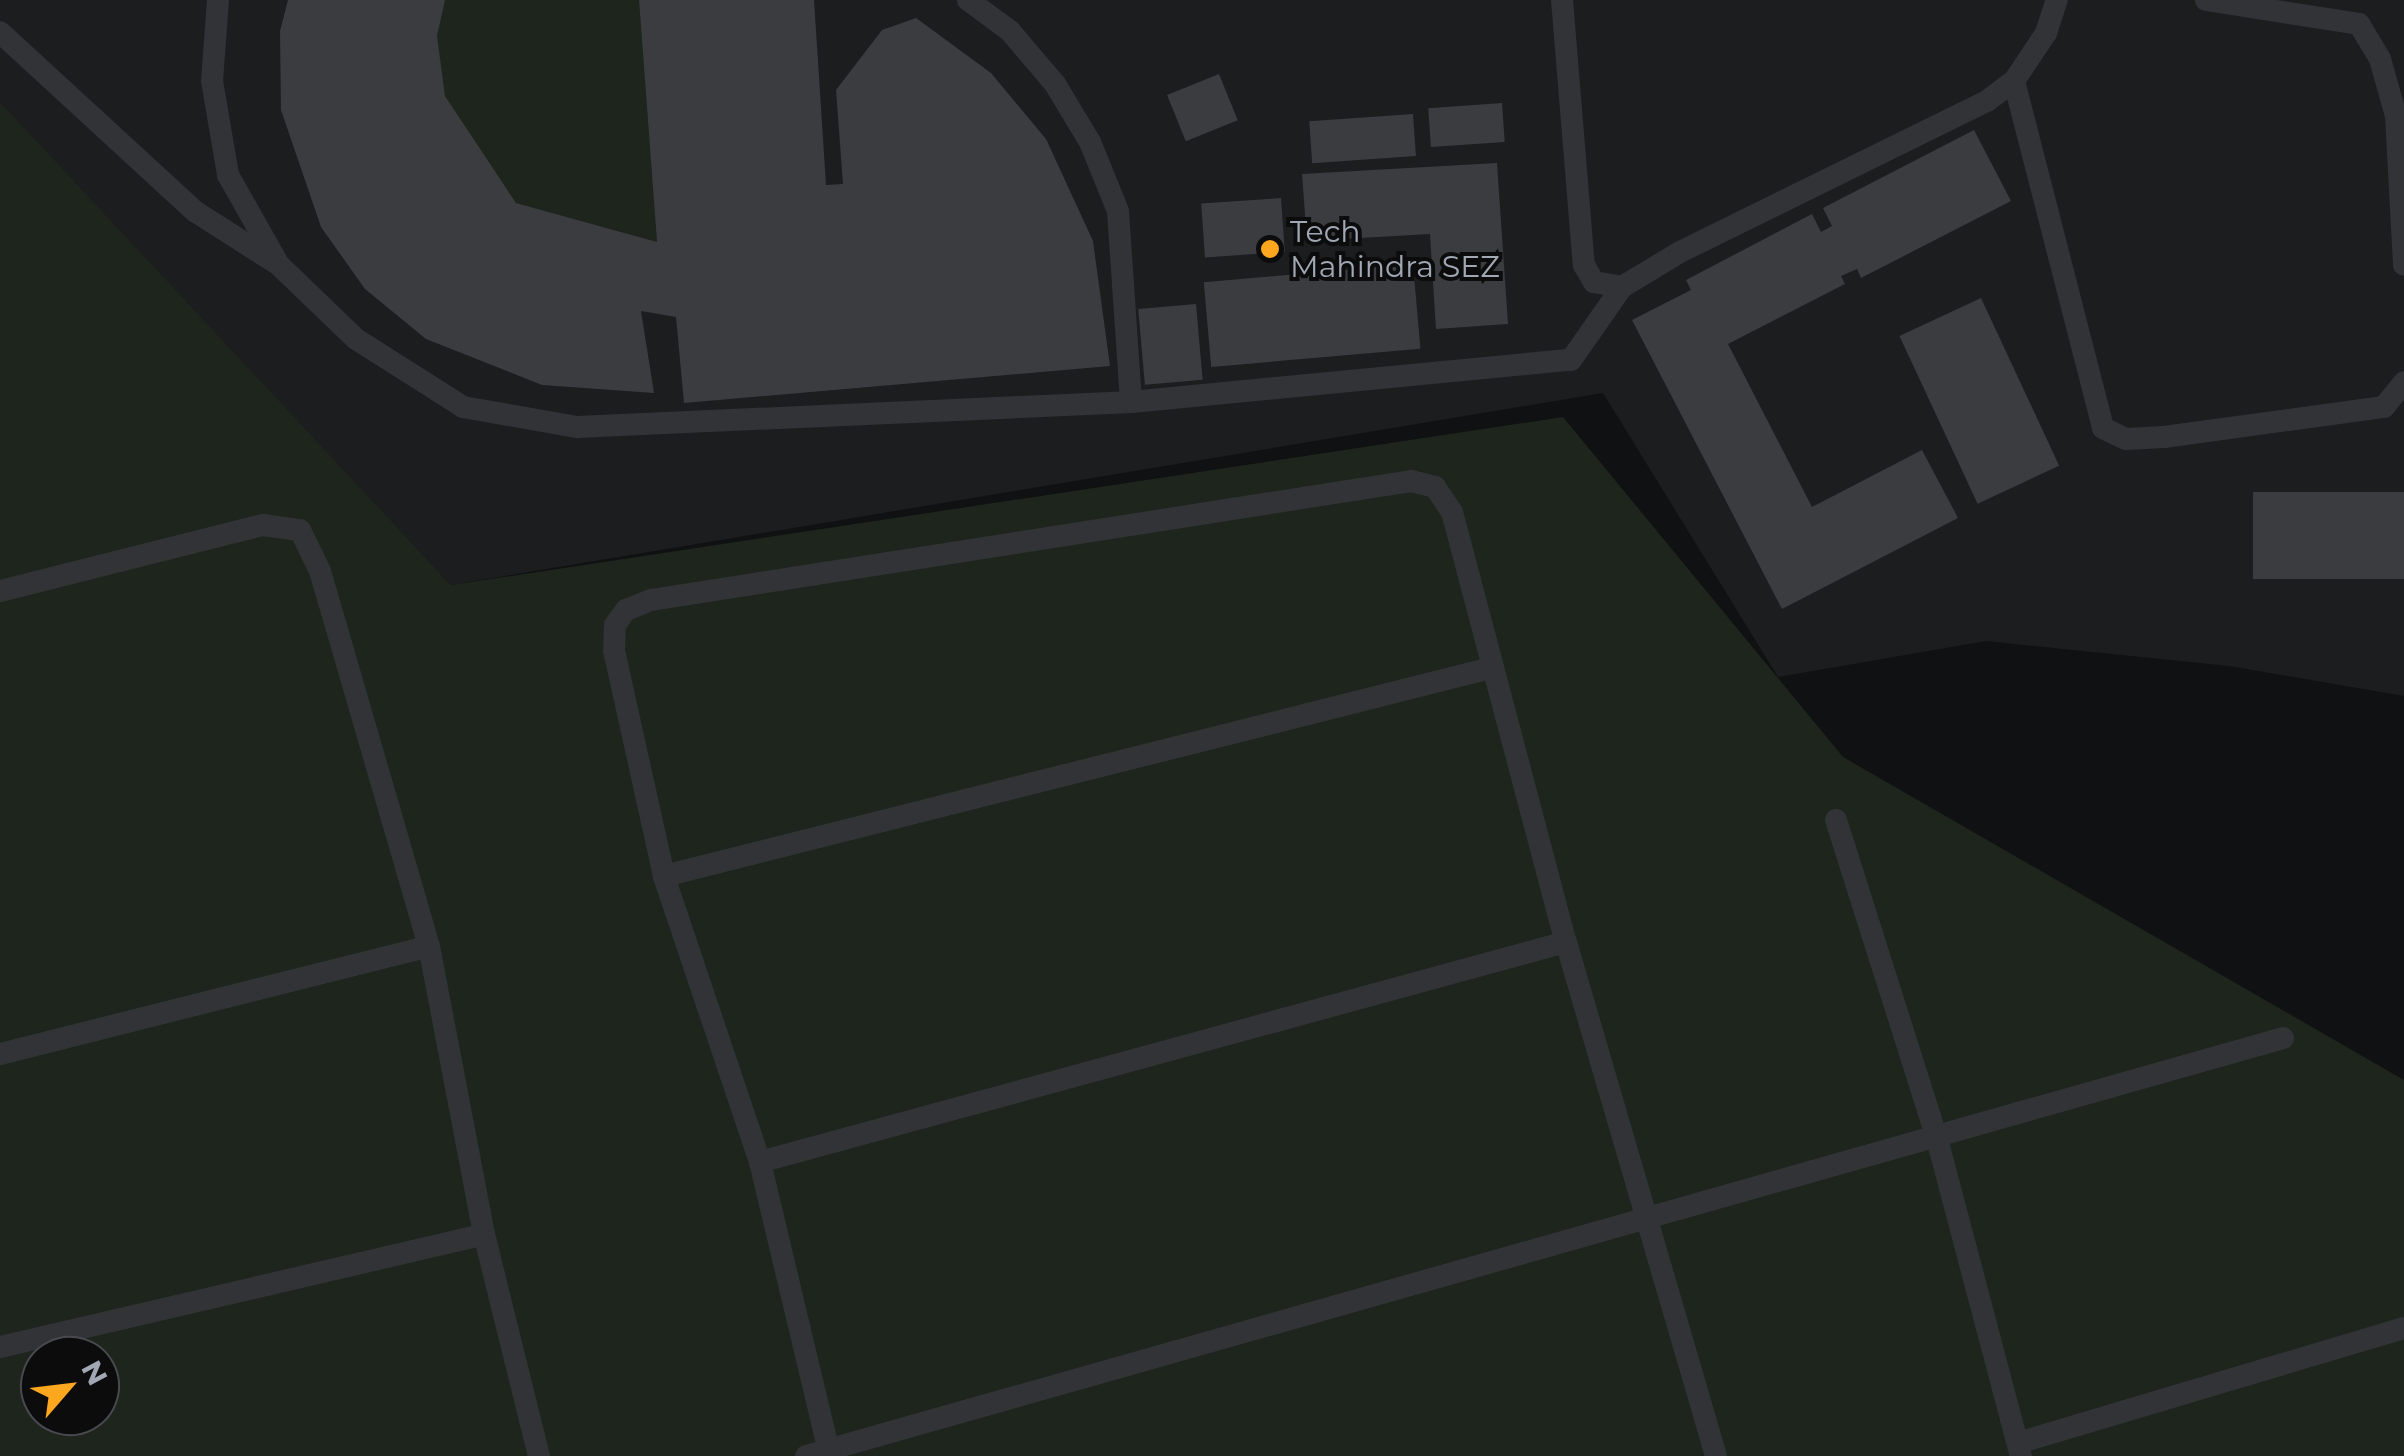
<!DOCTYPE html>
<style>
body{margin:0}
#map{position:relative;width:2404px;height:1456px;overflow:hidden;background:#101112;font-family:Montserrat,sans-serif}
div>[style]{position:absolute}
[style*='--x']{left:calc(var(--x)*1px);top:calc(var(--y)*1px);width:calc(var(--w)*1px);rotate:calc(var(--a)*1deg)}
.built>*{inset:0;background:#1c1d1f}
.green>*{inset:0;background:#1d251d}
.building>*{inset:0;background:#3a3c40;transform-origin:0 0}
.lane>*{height:22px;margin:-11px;padding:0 11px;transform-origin:11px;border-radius:11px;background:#313337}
.dots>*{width:28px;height:28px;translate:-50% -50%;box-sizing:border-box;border:5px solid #0c0c0d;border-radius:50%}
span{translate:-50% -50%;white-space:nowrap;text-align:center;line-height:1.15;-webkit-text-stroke:8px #0c0c0d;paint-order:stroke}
.poi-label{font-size:30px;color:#a1a8b4}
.left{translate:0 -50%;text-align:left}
.north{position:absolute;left:20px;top:1336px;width:100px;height:100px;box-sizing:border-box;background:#0c0c0d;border:2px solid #484a50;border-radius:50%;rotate:62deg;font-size:28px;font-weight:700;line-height:40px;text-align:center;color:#a1a8b4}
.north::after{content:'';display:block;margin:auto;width:35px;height:45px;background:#fca71e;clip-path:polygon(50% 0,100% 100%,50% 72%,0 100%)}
</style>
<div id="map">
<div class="built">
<i style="clip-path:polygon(0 0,2404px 0,2404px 696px,2229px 666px,1986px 641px,1778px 677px,1603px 393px,451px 585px,0 104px)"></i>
</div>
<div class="green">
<i style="clip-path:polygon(443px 0,639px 0,657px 242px,516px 203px,466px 138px,445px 96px,435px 49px)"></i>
<i style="clip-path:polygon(evenodd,0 102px,451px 585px,1563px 417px,1843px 757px,2404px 1080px,2404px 1456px,0 1456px,0 102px,40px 1356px,100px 1356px,100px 1416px,40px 1416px,40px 1356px)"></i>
</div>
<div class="building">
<i style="clip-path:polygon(288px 0,445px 0,437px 36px,445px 96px,516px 203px,657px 242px,639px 0,814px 0,826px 185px,843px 184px,836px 90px,882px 30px,916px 18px,991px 73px,1046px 139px,1093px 241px,1110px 366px,684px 403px,676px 317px,641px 311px,654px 393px,542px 385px,426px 339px,365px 289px,321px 227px,281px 110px,280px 31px)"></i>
<i style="left:1219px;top:74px;width:50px;height:56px;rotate:68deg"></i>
<i style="left:1502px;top:103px;width:39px;height:74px;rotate:86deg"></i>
<i style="left:1413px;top:114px;width:42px;height:104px;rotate:86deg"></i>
<i style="clip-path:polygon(1974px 130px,2011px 201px,1861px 278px,1857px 269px,1841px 276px,1845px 284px,1728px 344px,1812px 507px,1922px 450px,1958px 518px,1782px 609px,1632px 320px,1691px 290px,1686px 280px,1812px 214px,1821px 232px,1832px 226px,1823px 208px)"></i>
<i style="clip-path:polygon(1497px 163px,1508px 324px,1436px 329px,1430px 234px,1307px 241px,1302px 174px)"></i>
<i style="left:1281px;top:198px;width:54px;height:80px;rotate:86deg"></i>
<i style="left:1413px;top:264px;width:85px;height:210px;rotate:85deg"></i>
<i style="left:1981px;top:298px;width:185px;height:90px;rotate:65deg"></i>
<i style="left:1196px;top:304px;width:76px;height:58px;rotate:85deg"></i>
<i style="left:2253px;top:492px;width:151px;height:87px"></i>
</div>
<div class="lane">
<i style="--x:218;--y:0;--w:81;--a:94.2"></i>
<i style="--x:212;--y:81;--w:95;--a:80.3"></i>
<i style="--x:228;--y:175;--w:103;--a:60.5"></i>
<i style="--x:279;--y:265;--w:107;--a:43.9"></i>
<i style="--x:356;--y:339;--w:127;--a:32.4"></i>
<i style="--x:463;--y:407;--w:116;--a:10"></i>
<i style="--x:577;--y:427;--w:555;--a:-2.58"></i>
<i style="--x:1131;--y:402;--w:442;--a:-5.5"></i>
<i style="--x:1571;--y:360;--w:89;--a:-55.1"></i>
<i style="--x:1622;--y:287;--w:68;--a:-31.1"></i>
<i style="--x:1680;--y:252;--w:342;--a:-26.2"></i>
<i style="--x:1987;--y:101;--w:34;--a:-37"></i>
<i style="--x:2014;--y:81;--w:58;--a:-56.3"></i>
<i style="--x:2046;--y:33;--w:35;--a:-72"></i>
<i style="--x:968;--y:0;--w:52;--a:36.4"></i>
<i style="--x:1010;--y:31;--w:70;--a:49.7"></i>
<i style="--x:1055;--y:84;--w:68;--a:58.9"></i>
<i style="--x:1090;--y:142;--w:74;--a:67.9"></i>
<i style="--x:1118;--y:211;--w:191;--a:86.1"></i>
<i style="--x:1562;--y:0;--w:266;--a:85.3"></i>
<i style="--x:1584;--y:265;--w:20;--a:60"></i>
<i style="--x:1594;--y:282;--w:28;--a:10"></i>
<i style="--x:2206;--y:0;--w:155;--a:8.9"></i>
<i style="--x:2359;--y:24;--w:41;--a:59"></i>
<i style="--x:2380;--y:59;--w:59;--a:74.3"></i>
<i style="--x:2396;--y:116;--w:149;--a:86.9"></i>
<i style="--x:0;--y:32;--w:266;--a:42.6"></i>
<i style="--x:196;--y:212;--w:95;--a:32.5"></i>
<i style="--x:2014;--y:81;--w:358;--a:75.6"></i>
<i style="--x:2103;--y:428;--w:25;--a:26"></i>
<i style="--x:2126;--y:439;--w:38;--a:-3"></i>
<i style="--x:2164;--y:437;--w:222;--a:-7.8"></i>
<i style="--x:2384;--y:407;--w:32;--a:-51"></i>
<i style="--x:0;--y:591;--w:271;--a:-14.1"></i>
<i style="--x:263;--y:525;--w:37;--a:8"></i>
<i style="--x:300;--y:530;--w:46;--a:64"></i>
<i style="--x:320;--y:571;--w:391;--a:73.8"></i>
<i style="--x:429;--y:946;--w:293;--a:79.2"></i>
<i style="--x:484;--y:1234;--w:229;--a:76.1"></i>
<i style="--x:1836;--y:820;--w:330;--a:72.4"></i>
<i style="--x:1936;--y:1135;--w:332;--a:75.2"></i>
<i style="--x:664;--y:876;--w:853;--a:-14.12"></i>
<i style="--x:0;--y:1054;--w:442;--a:-14.1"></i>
<i style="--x:760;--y:1162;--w:835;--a:-15.27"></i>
<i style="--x:0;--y:1347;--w:497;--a:-13.1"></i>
<i style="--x:2018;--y:1443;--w:403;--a:-16.6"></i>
<i style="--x:806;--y:1456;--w:1535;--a:-15.8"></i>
<i style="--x:830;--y:1456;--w:302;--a:-103.4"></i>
<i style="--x:760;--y:1162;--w:302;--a:-108.6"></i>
<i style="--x:664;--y:876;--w:230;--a:-102.5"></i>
<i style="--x:614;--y:651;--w:26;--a:-88"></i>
<i style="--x:615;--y:625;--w:19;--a:-54"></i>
<i style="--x:626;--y:610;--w:27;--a:-22"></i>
<i style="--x:651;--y:600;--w:769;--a:-8.9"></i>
<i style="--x:1411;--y:481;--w:25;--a:14"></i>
<i style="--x:1435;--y:487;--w:30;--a:56"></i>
<i style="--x:1452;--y:512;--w:445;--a:75.2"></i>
<i style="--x:1566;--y:942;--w:535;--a:73.73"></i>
</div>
<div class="dots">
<i style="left:1270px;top:249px;background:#fca71e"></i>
</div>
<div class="poi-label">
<span class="left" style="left:1290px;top:249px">Tech<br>Mahindra SEZ</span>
</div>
<div class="north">N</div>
</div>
